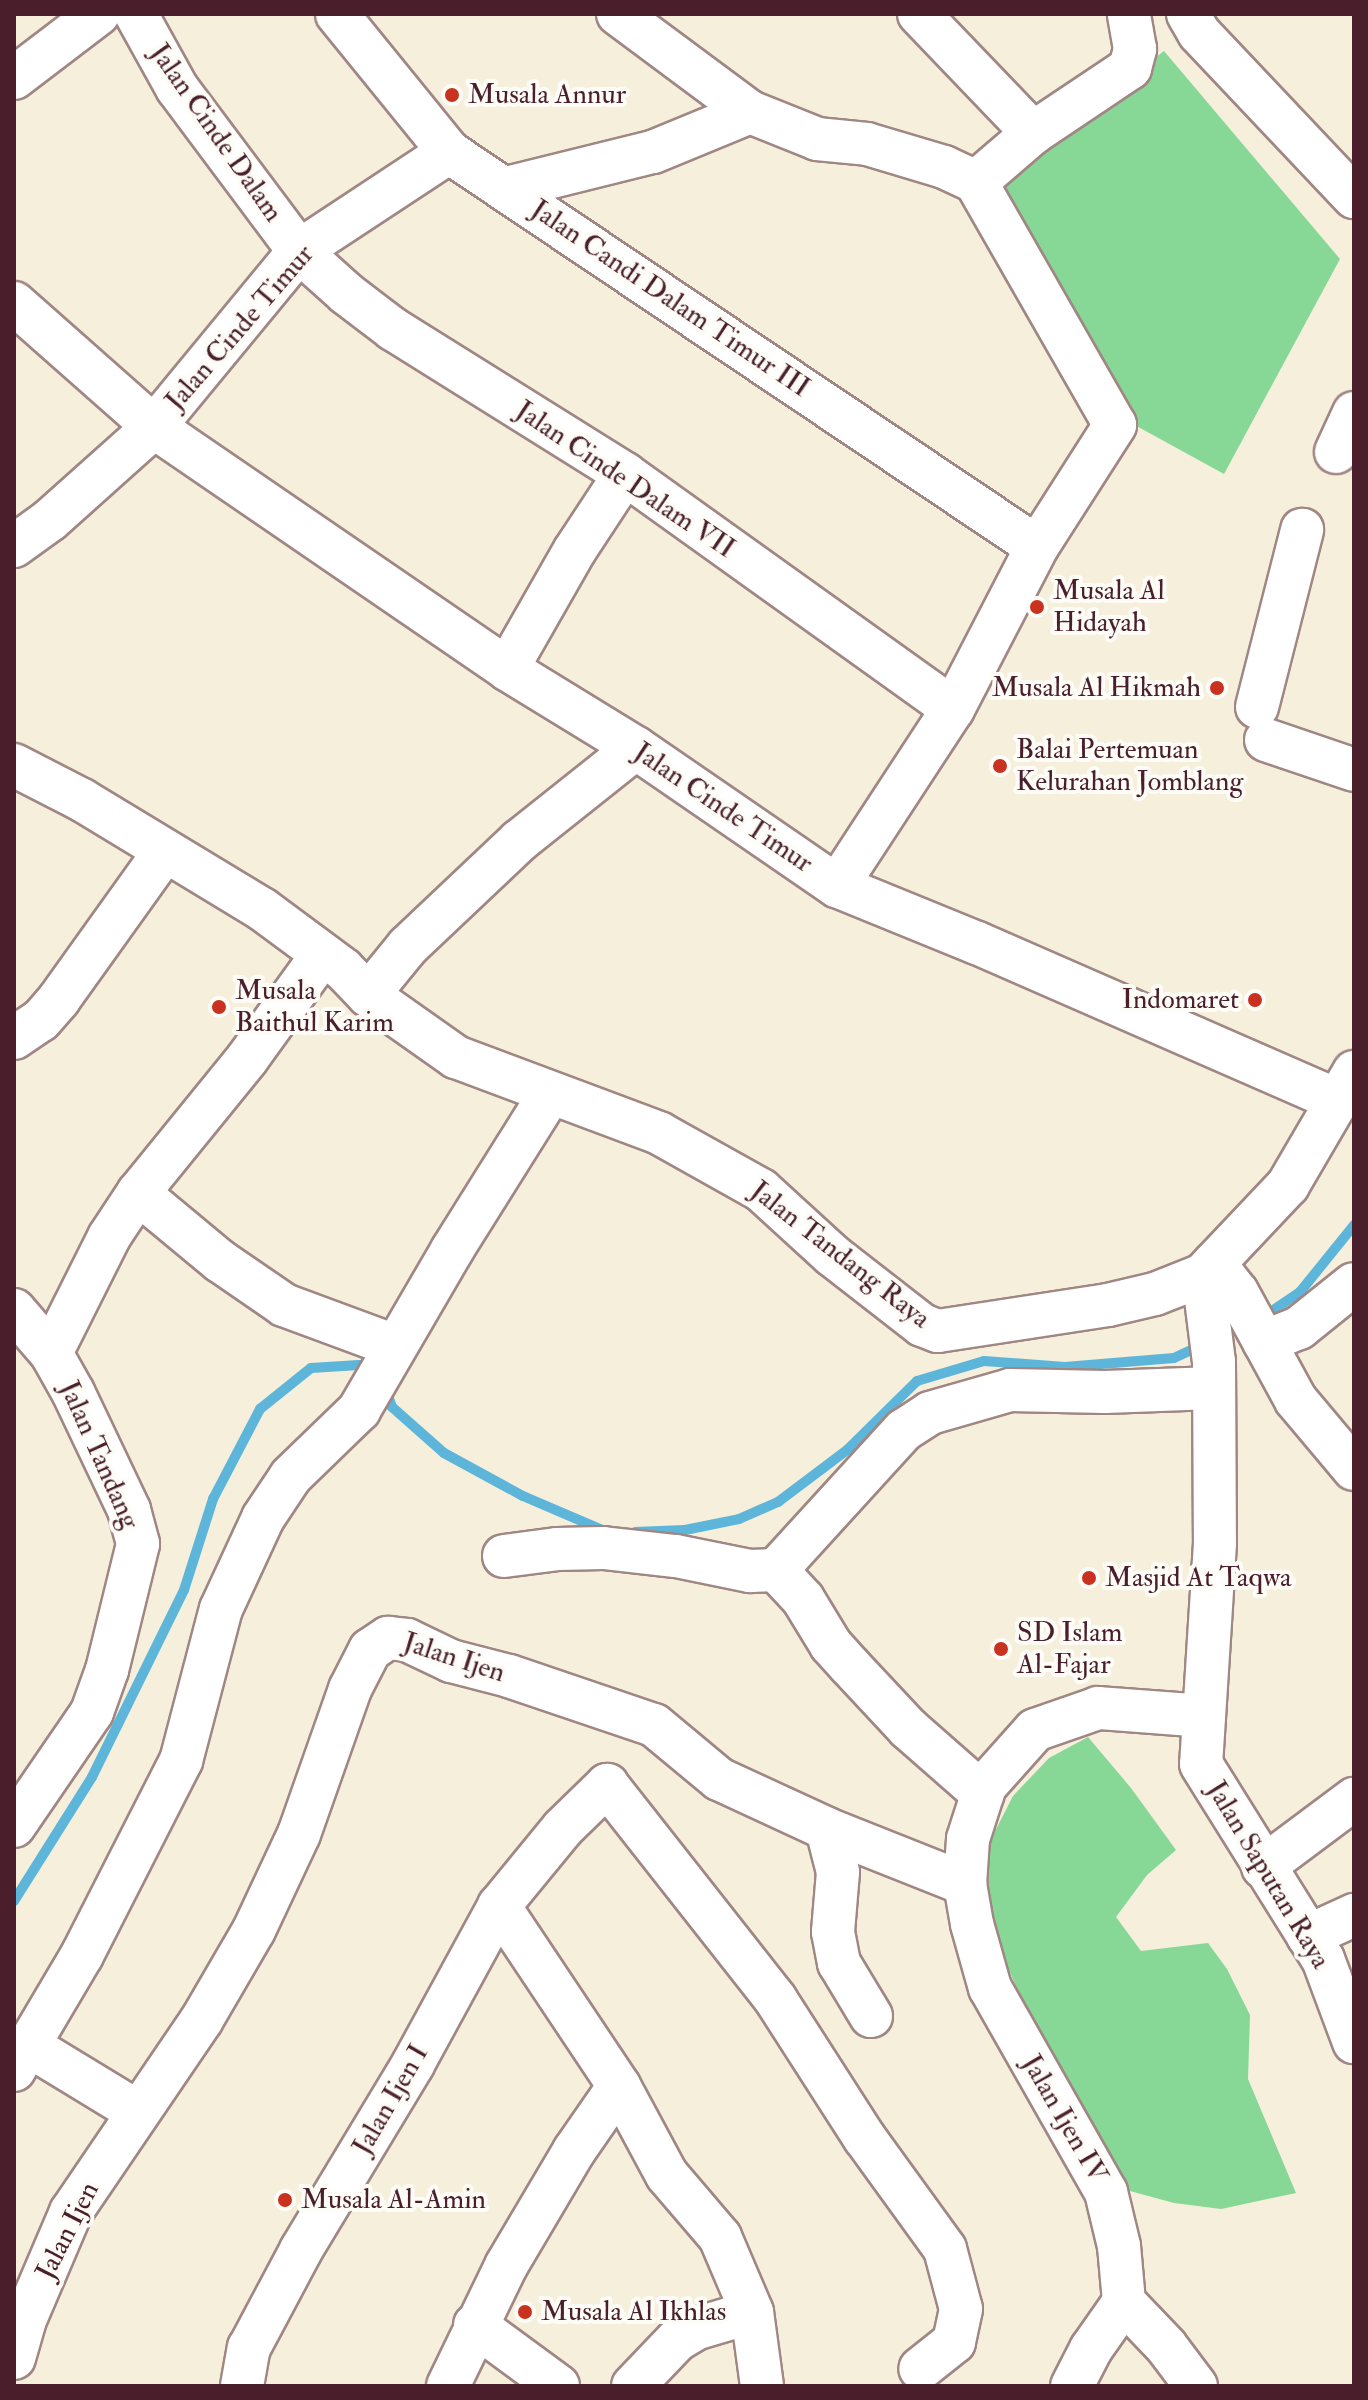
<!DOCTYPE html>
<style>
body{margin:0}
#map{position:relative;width:1368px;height:2400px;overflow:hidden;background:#f5efdc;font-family:"IM FELL Double Pica",serif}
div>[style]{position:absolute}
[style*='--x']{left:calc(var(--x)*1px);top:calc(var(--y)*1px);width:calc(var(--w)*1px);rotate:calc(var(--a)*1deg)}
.green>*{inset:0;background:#87d796}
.stream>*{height:10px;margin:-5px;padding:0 5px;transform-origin:5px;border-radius:5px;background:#5db5da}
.roads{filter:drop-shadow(2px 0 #a08784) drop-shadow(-2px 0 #a08784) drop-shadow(0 2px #a08784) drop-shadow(0 -2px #a08784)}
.minor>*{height:42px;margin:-21px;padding:0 21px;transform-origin:21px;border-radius:21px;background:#fff}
.dots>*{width:22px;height:22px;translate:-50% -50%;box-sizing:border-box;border:4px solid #fdfcf7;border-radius:50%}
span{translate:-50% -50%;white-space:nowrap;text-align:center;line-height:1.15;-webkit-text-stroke:8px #fdfcf7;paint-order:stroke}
.poi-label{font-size:28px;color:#4a1f2b}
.left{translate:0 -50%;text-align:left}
.right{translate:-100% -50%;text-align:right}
.street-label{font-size:28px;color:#4a1f2b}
.frame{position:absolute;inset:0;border:16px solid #4a1f2b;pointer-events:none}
</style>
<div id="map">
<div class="green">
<i style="clip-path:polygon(1164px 51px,1340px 259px,1224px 474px,1122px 418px,990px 183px)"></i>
<i style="clip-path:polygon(1088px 1737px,1131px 1788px,1176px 1850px,1147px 1875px,1116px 1917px,1141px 1951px,1208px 1943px,1227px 1969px,1250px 2015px,1248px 2079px,1296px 2193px,1221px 2209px,1174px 2203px,1119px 2188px,1069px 2103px,997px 1944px,989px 1905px,989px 1843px,1013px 1796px,1049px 1758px)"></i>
</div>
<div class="stream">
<i style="--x:1260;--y:1319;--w:48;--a:-34"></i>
<i style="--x:1300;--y:1292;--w:86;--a:-51.1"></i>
<i style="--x:385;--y:1387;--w:21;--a:71"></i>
<i style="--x:392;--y:1407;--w:69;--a:41.5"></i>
<i style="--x:444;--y:1453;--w:90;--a:28.6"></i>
<i style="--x:523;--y:1496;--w:91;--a:23.2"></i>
<i style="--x:635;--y:1532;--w:50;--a:-2.3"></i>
<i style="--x:685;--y:1530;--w:55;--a:-11.5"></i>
<i style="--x:739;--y:1519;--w:43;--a:-23.6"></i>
<i style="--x:778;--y:1502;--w:86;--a:-37"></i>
<i style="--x:847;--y:1450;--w:98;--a:-44.6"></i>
<i style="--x:917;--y:1381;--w:70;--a:-16.6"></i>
<i style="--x:984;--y:1361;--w:81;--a:4.2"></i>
<i style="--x:1065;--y:1367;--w:109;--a:-4.7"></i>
<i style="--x:1174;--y:1358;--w:31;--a:-25"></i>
<i style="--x:14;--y:1901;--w:146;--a:-57.8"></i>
<i style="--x:92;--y:1777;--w:208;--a:-63.8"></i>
<i style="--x:184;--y:1590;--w:96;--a:-72.3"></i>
<i style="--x:213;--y:1499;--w:102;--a:-62.4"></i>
<i style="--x:260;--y:1409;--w:65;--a:-38.8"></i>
<i style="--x:311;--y:1368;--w:48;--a:-3.6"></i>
<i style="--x:359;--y:1365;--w:15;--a:32"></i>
</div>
<div class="roads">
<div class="minor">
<i style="--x:136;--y:14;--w:85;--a:61"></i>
<i style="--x:177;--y:88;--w:204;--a:53.2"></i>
<i style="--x:299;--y:251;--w:64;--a:41.9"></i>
<i style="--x:347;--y:294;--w:58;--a:37.3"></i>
<i style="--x:393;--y:329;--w:274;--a:32"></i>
<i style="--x:625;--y:474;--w:403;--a:35.6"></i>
<i style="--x:337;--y:14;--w:178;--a:50.9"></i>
<i style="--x:449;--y:152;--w:708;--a:33.89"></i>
<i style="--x:618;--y:14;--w:164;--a:36.6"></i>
<i style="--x:750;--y:112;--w:72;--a:21.9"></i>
<i style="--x:817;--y:139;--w:50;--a:5.7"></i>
<i style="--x:867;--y:144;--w:80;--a:16.6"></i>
<i style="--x:944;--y:167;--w:35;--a:25"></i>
<i style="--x:919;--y:14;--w:165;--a:46.2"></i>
<i style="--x:1188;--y:14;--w:22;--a:60"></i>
<i style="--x:1199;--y:33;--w:226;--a:46.6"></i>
<i style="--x:14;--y:78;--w:106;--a:-37.3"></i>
<i style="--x:976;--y:182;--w:75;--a:-40.7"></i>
<i style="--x:1033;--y:133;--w:117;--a:-33.8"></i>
<i style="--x:1130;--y:68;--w:20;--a:-75"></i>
<i style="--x:1135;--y:49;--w:36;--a:-100"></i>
<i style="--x:507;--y:188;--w:150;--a:-13.9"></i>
<i style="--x:653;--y:152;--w:105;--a:-22.4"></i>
<i style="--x:14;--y:303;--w:187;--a:41.5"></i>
<i style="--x:154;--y:427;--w:428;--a:34.4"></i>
<i style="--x:507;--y:669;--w:151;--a:31.5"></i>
<i style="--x:636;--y:748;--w:244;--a:34.5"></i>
<i style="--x:837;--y:886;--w:151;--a:22.2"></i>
<i style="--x:977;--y:943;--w:395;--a:23.6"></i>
<i style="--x:1336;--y:452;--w:43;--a:-65.2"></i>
<i style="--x:14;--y:546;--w:44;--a:-35.8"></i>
<i style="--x:50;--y:520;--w:140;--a:-41.8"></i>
<i style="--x:154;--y:427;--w:228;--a:-50.5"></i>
<i style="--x:299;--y:251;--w:180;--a:-33.4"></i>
<i style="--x:507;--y:669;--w:137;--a:-60.3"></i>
<i style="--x:575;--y:550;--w:91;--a:-56.7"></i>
<i style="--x:1257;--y:707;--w:183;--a:-75.7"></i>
<i style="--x:1266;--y:740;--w:93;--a:18.8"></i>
<i style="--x:14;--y:765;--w:76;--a:27.2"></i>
<i style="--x:82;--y:800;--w:210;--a:31.2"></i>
<i style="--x:262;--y:909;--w:101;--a:36.5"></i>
<i style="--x:343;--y:969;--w:36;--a:46"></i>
<i style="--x:368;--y:995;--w:108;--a:35.2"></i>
<i style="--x:456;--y:1057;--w:217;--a:20.5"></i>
<i style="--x:659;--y:1133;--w:117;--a:29.2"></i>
<i style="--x:761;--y:1190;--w:96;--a:42.5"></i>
<i style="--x:832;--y:1255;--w:114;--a:37.9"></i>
<i style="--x:922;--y:1325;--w:17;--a:21"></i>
<i style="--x:938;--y:1331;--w:172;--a:-8.7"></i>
<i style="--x:1108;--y:1305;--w:48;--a:-13.2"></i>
<i style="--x:1155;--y:1294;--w:52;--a:-21.6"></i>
<i style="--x:1203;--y:1275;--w:124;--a:-46.6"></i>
<i style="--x:1288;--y:1185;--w:131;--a:-59.7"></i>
<i style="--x:837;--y:886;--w:212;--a:-56.8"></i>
<i style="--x:953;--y:709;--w:182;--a:-62.6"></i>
<i style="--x:1037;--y:547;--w:145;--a:-57.4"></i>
<i style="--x:1115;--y:425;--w:280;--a:-119.8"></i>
<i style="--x:322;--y:955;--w:128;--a:125.8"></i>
<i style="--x:247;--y:1059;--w:173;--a:129.1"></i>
<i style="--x:138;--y:1193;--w:107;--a:39.7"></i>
<i style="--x:220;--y:1261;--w:78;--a:34.5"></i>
<i style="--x:284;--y:1305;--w:118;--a:20.3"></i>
<i style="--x:368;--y:995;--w:63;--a:-50.8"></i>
<i style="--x:408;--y:946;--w:153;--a:-43.4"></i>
<i style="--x:519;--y:841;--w:149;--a:-38.5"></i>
<i style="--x:14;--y:1038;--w:32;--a:-34"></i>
<i style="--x:41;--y:1020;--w:28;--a:-49"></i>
<i style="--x:59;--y:999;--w:182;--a:-54.4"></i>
<i style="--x:1214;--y:1263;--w:37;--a:52"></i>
<i style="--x:1237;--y:1292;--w:123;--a:61.4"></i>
<i style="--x:1296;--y:1400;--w:90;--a:50"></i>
<i style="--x:1203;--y:1275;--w:88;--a:82.8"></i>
<i style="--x:1214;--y:1362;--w:181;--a:89.7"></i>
<i style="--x:1215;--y:1543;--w:221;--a:93.6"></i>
<i style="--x:1201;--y:1764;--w:230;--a:58"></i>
<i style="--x:1323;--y:1959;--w:89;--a:69.5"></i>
<i style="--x:14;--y:1310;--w:57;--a:49.3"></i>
<i style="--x:51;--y:1353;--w:45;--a:60.6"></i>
<i style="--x:73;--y:1392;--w:131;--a:64.6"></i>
<i style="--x:129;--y:1510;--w:35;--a:75"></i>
<i style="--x:138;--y:1544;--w:130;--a:103.8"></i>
<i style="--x:107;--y:1670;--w:45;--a:109.7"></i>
<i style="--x:92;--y:1712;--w:138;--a:124.4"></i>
<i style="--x:1264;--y:1342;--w:38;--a:-22"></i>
<i style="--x:1299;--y:1328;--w:70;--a:-38.7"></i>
<i style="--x:51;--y:1353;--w:130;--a:-63.4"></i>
<i style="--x:109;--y:1237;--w:53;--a:-56.6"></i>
<i style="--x:504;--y:1556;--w:53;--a:-7.5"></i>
<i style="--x:557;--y:1549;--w:46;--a:-1.2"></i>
<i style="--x:603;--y:1548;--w:73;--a:6.3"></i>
<i style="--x:676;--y:1556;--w:76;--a:11.5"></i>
<i style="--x:750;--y:1571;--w:26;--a:-2"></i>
<i style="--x:776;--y:1570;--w:190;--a:-47.6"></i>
<i style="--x:904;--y:1430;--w:31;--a:-33"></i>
<i style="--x:930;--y:1413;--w:83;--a:-16"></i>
<i style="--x:1010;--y:1390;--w:95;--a:1.2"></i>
<i style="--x:1105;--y:1392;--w:109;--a:-2.1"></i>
<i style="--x:776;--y:1570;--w:40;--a:47"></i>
<i style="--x:803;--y:1599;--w:54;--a:58.7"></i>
<i style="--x:831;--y:1645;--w:28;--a:48"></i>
<i style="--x:850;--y:1666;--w:86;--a:46.9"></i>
<i style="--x:909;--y:1729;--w:98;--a:41.3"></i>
<i style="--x:827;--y:1829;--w:44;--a:75.7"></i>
<i style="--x:838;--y:1872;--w:60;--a:94.8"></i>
<i style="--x:833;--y:1932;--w:32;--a:79"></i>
<i style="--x:839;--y:1963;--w:62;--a:58.9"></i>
<i style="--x:1263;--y:1867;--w:114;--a:-36.8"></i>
<i style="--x:499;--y:1906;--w:216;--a:56.3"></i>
<i style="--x:619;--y:2086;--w:101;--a:61.7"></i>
<i style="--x:667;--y:2175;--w:82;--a:49.5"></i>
<i style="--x:720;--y:2237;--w:82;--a:66.9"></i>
<i style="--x:752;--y:2312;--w:75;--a:82.3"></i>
<i style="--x:1308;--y:1936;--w:51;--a:-24.5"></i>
<i style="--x:31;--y:2047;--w:125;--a:31.3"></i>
<i style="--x:14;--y:2070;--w:134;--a:-59.4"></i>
<i style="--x:82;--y:1955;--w:218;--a:-63"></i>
<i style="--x:181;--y:1761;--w:157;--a:-75.3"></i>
<i style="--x:221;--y:1609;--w:100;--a:-65.2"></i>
<i style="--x:263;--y:1518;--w:50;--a:-56.3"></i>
<i style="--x:291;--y:1476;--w:95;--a:-44.1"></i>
<i style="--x:359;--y:1410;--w:185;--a:-59.8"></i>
<i style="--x:452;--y:1250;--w:184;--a:-57.9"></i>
<i style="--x:475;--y:2325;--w:103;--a:36.3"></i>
<i style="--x:14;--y:2358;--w:37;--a:-74"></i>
<i style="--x:24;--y:2322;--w:120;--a:-66.9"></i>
<i style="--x:71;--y:2212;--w:231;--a:-55.8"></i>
<i style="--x:201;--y:2021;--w:105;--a:-59.8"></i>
<i style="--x:254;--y:1930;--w:106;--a:-64.9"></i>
<i style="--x:299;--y:1834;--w:154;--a:-70.6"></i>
<i style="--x:350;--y:1689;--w:44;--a:-62.9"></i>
<i style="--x:370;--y:1650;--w:22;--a:-34"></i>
<i style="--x:388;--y:1638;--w:19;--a:6"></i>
<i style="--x:407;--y:1640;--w:49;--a:25.5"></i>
<i style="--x:451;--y:1661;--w:60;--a:14.5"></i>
<i style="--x:509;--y:1676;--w:153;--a:18.7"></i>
<i style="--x:654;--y:1725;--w:85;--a:39.7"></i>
<i style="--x:719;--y:1779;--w:119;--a:24.8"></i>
<i style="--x:827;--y:1829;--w:149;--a:21.7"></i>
<i style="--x:242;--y:2386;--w:39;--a:-80"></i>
<i style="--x:249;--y:2348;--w:111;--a:-62"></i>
<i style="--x:301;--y:2250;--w:217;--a:-58.9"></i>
<i style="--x:413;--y:2064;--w:180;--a:-61.4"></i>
<i style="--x:499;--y:1906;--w:101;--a:-50.6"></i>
<i style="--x:563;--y:1828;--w:62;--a:-44.3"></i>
<i style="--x:607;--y:1785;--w:273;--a:51.8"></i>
<i style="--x:776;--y:2000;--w:163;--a:57.3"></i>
<i style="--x:864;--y:2137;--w:138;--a:54.1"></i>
<i style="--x:945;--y:2249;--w:62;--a:75.1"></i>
<i style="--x:961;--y:2309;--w:34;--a:102"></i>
<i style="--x:954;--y:2342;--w:43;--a:141.5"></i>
<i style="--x:448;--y:2386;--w:133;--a:-64.2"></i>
<i style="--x:506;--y:2266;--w:134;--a:-59.4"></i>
<i style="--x:574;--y:2151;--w:79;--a:-55.3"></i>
<i style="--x:633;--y:2386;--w:64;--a:-46.3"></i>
<i style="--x:677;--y:2340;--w:21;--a:-31"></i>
<i style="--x:695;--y:2329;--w:59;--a:-16.6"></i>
<i style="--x:1072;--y:2386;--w:42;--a:-62.8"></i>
<i style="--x:1091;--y:2349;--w:57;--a:-54.9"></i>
<i style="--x:1196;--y:2386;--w:50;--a:-126.9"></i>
<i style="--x:1166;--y:2346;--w:61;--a:-133.7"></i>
<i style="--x:1124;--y:2302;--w:56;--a:-95.1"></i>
<i style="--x:1119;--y:2246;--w:56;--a:-103.5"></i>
<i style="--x:1106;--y:2192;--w:235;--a:-119.6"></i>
<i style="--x:990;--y:1988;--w:66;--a:-105.7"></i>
<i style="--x:972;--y:1924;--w:41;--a:-99.9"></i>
<i style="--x:965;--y:1884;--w:45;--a:-86.2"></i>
<i style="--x:968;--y:1839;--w:56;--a:-72.2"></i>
<i style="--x:985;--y:1786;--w:75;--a:-48.2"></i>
<i style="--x:1035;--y:1730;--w:67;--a:-19.2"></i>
<i style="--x:1098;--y:1708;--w:106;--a:4.3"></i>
</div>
</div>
<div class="dots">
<i style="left:452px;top:95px;background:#c8321e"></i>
<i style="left:1037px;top:607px;background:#c8321e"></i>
<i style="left:1217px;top:688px;background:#c8321e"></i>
<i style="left:1000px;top:766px;background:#c8321e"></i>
<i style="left:1255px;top:1000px;background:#c8321e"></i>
<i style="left:219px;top:1007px;background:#c8321e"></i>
<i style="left:1089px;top:1578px;background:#c8321e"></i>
<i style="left:1001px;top:1649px;background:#c8321e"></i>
<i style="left:285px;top:2200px;background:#c8321e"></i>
<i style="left:525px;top:2312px;background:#c8321e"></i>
</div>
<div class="poi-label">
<span class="left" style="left:468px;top:95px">Musala Annur</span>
<span class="left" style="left:1053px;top:607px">Musala Al<br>Hidayah</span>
<span class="right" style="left:1201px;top:688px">Musala Al Hikmah</span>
<span class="left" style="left:1016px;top:766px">Balai Pertemuan<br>Kelurahan Jomblang</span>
<span class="left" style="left:235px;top:1007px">Musala<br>Baithul Karim</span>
<span class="right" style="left:1239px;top:1000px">Indomaret</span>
<span class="left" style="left:1105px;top:1578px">Masjid At Taqwa</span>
<span class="left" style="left:1017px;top:1649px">SD Islam<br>Al-Fajar</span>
<span class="left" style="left:301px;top:2200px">Musala Al-Amin</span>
<span class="left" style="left:541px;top:2312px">Musala Al Ikhlas</span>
</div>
<div class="street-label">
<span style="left:216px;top:133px;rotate:55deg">Jalan Cinde Dalam</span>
<span style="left:670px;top:299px;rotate:34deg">Jalan Candi Dalam Timur III</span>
<span style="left:240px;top:328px;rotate:-49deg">Jalan Cinde Timur</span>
<span style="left:625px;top:480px;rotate:34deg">Jalan Cinde Dalam VII</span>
<span style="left:723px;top:808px;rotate:34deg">Jalan Cinde Timur</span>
<span style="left:840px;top:1255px;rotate:38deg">Jalan Tandang Raya</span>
<span style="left:99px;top:1455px;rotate:66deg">Jalan Tandang</span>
<span style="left:454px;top:1658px;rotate:18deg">Jalan Ijen</span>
<span style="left:1268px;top:1875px;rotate:59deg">Jalan Saputan Raya</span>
<span style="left:391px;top:2100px;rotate:-60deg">Jalan Ijen I</span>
<span style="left:1064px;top:2119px;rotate:60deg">Jalan Ijen IV</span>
<span style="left:68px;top:2231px;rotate:-63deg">Jalan Ijen</span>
</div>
<div class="frame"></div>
</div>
